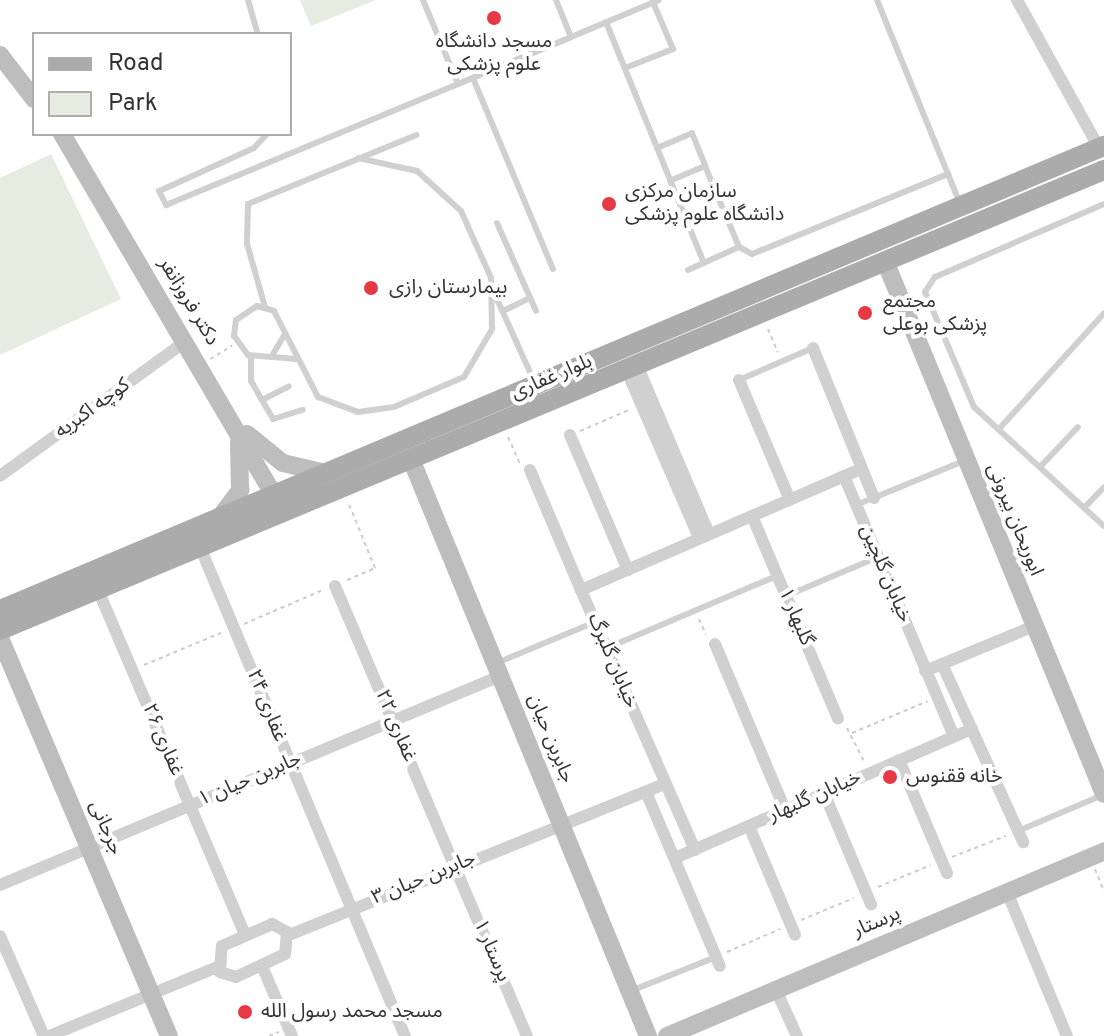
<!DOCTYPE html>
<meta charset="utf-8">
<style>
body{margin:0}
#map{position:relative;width:1104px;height:1036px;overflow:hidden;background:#fff;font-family:Overpass,"Noto Sans Arabic",sans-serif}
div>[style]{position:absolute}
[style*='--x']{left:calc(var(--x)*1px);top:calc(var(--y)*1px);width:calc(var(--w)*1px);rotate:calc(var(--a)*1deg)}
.green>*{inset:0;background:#e6ecdf}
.path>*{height:2px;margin-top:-1px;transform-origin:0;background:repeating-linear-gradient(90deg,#cdcdcd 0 4px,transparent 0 8px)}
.lane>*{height:6px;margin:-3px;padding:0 3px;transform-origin:3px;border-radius:3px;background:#d0d0d0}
.street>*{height:12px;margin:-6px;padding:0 6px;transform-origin:6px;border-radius:6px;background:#d0d0d0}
.secondary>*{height:18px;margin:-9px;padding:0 9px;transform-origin:9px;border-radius:9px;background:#bdbdbd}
.primary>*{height:20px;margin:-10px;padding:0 10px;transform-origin:10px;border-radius:10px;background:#ababab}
.dots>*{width:22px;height:22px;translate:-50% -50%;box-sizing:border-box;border:4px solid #fff;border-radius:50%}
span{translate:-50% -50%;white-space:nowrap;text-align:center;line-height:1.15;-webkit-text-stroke:8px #fff;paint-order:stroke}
.poi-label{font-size:20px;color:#333}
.left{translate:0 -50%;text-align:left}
.street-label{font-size:20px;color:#333}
.legend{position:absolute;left:32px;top:32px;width:260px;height:104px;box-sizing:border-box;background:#fff;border:2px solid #adadad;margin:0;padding:10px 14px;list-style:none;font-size:24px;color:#333}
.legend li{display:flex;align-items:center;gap:16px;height:40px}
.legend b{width:40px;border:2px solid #adadad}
</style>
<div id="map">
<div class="green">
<i style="clip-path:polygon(300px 0,376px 0,311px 26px)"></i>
<i style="clip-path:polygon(51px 154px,121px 299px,0 355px,0 178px)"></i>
</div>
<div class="path">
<i style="--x:768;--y:329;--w:25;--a:67"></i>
<i style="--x:210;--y:359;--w:26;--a:-31"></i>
<i style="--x:580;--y:431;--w:53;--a:-23.2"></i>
<i style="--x:508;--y:437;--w:30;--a:66"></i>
<i style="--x:347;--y:580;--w:30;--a:-23"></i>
<i style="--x:375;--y:568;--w:71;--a:-112.2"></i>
<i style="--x:699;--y:619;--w:17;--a:66"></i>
<i style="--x:244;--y:624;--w:86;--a:-23.3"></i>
<i style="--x:144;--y:665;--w:86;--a:-22.7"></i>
<i style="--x:847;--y:728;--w:37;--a:63"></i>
<i style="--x:852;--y:733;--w:82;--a:-22.8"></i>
<i style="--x:952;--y:857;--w:58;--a:-21.3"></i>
<i style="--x:1095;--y:869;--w:24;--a:68"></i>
<i style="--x:878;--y:887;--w:57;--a:-22.5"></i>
<i style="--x:801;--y:920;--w:57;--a:-22.5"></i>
<i style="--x:727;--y:952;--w:58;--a:-23.5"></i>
<i style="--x:269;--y:1036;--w:11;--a:-22"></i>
</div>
<div class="lane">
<i style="--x:248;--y:0;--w:35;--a:74"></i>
<i style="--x:423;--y:0;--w:91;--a:67.4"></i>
<i style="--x:556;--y:0;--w:40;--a:68"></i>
<i style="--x:571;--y:37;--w:95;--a:-22.8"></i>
<i style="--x:877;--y:0;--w:219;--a:67.8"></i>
<i style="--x:606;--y:22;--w:260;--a:67.9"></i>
<i style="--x:625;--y:68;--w:52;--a:-21.6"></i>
<i style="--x:673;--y:49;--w:51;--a:-113.1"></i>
<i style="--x:473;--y:78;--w:207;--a:67.3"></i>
<i style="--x:267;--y:134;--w:19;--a:133"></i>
<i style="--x:254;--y:148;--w:104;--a:155.6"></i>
<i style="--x:159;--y:191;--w:16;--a:63"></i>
<i style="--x:166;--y:205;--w:438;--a:-22.5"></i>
<i style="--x:657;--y:148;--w:38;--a:-23"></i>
<i style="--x:692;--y:133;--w:35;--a:68"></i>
<i style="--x:705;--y:166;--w:38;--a:157"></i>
<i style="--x:705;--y:166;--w:88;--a:67.2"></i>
<i style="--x:739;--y:247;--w:15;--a:28"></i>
<i style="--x:752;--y:254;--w:212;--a:-22.2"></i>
<i style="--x:1104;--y:204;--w:184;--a:156.6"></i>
<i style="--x:935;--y:277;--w:18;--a:124"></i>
<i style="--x:925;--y:292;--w:125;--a:66.9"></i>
<i style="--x:974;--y:407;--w:176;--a:42.5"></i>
<i style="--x:497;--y:223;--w:96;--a:66.1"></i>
<i style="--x:688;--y:270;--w:56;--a:-24.3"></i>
<i style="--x:496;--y:297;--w:92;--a:65.7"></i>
<i style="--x:265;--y:307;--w:66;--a:-105.9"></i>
<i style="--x:247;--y:244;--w:40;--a:-88.6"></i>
<i style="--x:248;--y:204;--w:182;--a:-22.3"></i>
<i style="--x:503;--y:311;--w:30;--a:-26"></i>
<i style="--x:273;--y:354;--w:23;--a:-59"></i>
<i style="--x:251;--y:356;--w:25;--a:90"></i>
<i style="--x:251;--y:381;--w:44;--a:59.9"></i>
<i style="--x:273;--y:419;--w:31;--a:-17"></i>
<i style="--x:296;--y:359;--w:48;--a:-175.2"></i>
<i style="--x:248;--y:355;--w:24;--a:-126"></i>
<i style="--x:234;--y:336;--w:16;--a:-83"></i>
<i style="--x:236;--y:320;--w:25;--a:-34"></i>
<i style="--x:257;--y:306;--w:18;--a:16"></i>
<i style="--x:274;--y:311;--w:97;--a:62.9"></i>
<i style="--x:318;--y:397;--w:43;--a:20.6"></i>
<i style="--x:358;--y:412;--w:36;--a:-8"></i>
<i style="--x:394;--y:407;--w:76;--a:-23.2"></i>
<i style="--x:464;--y:377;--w:56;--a:-59.7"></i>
<i style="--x:492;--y:329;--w:51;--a:-91.1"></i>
<i style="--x:491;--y:278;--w:73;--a:-114.1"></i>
<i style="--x:461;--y:211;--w:59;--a:-137.7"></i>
<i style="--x:417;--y:171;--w:60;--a:-167.6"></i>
<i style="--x:739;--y:380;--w:81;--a:-23.4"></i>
<i style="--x:262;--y:400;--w:30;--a:-27"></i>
<i style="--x:999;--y:429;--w:156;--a:-47.8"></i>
<i style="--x:1040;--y:467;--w:55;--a:-46.5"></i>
<i style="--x:856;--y:505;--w:117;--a:-22.2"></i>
<i style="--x:1084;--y:508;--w:29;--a:-46"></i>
<i style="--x:786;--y:596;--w:100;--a:-23"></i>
<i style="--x:607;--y:648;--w:185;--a:-23"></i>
<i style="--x:499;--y:662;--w:104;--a:-22.6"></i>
<i style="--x:1018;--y:831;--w:92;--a:-23"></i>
<i style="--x:633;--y:990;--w:89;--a:-21.7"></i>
</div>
<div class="street">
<i style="--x:1017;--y:0;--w:169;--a:61"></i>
<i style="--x:813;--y:348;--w:162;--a:67.9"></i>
<i style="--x:637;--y:365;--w:184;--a:66.9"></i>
<i style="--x:626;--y:369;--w:184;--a:66.6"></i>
<i style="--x:739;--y:380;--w:130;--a:67"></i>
<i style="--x:570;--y:435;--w:147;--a:66.8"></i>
<i style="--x:530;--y:470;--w:130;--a:67"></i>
<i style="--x:0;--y:476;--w:230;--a:-36"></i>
<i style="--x:844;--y:476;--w:282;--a:67.1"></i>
<i style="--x:752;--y:516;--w:220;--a:67"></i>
<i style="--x:200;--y:547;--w:530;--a:67.26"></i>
<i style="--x:335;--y:586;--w:489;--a:66.9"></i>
<i style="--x:98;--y:590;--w:375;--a:66.9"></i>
<i style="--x:715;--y:644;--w:180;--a:67.1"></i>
<i style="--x:942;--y:664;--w:196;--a:65.5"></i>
<i style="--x:925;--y:671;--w:118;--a:-22.4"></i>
<i style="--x:899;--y:760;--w:123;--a:67"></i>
<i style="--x:646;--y:792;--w:189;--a:67"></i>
<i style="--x:824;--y:793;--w:121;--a:67.1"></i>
<i style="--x:749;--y:826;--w:118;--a:67.1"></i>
<i style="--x:695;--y:850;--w:284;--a:-113.7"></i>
<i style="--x:581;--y:590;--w:305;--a:-23.4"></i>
<i style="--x:675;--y:858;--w:324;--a:-23.5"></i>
<i style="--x:0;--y:885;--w:542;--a:-22.68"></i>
<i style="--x:1007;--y:892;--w:156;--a:67.4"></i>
<i style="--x:272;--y:924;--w:17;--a:28"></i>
<i style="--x:287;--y:932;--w:22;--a:95"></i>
<i style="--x:285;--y:954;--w:54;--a:154.9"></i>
<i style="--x:236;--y:977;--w:17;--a:-163"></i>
<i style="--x:220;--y:972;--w:26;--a:-86"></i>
<i style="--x:222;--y:946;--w:55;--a:-23.7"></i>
<i style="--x:289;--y:935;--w:405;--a:-21.9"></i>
<i style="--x:0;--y:936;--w:109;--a:66.3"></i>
<i style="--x:262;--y:966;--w:76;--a:66.8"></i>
<i style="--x:776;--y:990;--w:51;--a:65.5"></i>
<i style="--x:49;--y:1036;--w:182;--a:-22.3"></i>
</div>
<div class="secondary">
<i style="--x:0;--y:55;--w:56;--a:52.3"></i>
<i style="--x:62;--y:134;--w:419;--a:59.6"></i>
<i style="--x:885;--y:261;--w:576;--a:67.66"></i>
<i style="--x:247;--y:434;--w:46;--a:38.9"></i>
<i style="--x:283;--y:463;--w:44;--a:13.1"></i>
<i style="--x:411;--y:459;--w:624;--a:67.67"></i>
<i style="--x:220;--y:517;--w:34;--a:-53"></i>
<i style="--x:240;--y:490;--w:47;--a:-91.2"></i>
<i style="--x:0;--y:638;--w:432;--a:67"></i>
<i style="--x:667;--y:1036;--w:475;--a:-22.9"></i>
</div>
<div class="primary">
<i style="--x:0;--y:610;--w:1198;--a:-22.8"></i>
<i style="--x:0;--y:630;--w:1196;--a:-22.62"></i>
</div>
<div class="dots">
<i style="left:494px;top:18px;background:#e63946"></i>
<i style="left:609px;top:204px;background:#e63946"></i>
<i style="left:371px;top:288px;background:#e63946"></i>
<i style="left:865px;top:313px;background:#e63946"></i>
<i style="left:890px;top:777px;background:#e63946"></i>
<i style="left:245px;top:1012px;background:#e63946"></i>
</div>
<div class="poi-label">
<span style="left:494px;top:54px">مسجد دانشگاه<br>علوم پزشکی</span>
<span class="left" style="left:625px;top:204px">سازمان مرکزی<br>دانشگاه علوم پزشکی</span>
<span class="left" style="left:389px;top:288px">بیمارستان رازی</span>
<span class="left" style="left:883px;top:314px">مجتمع<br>پزشکی بوعلی</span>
<span class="left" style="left:906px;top:777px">خانه ققنوس</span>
<span class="left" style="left:261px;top:1012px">مسجد محمد رسول الله</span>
</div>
<div class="street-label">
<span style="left:188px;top:302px;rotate:59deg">دکتر فروزانفر</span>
<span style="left:552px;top:378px;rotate:-23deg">بلوار غفاری</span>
<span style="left:93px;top:409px;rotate:-36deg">کوچه اکبریه</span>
<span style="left:1014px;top:520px;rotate:68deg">ابوریحان بیرونی</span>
<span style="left:885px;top:574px;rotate:67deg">خیابان گلچین</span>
<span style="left:795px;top:617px;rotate:67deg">گلبهار ۱</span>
<span style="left:612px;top:661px;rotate:67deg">خیابان گلبرگ</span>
<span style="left:266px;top:706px;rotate:68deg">غفاری ۲۴</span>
<span style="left:395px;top:726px;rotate:67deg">غفاری ۲۲</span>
<span style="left:550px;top:739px;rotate:68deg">جابربن حیان</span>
<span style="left:162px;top:740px;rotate:67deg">غفاری ۲۶</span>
<span style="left:250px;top:780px;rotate:-23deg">جابربن حیان ۱</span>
<span style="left:815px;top:797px;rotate:-24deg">خیابان گلبهار</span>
<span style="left:105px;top:828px;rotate:67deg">جرجانی</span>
<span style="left:424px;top:879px;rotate:-22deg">جابربن حیان ۳</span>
<span style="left:877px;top:923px;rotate:-23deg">پرستار</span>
<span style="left:491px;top:951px;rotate:67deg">پرستار ۱</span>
</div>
<ul class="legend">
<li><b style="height:10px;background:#ababab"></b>Road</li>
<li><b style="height:22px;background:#e6ecdf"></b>Park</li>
</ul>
</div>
